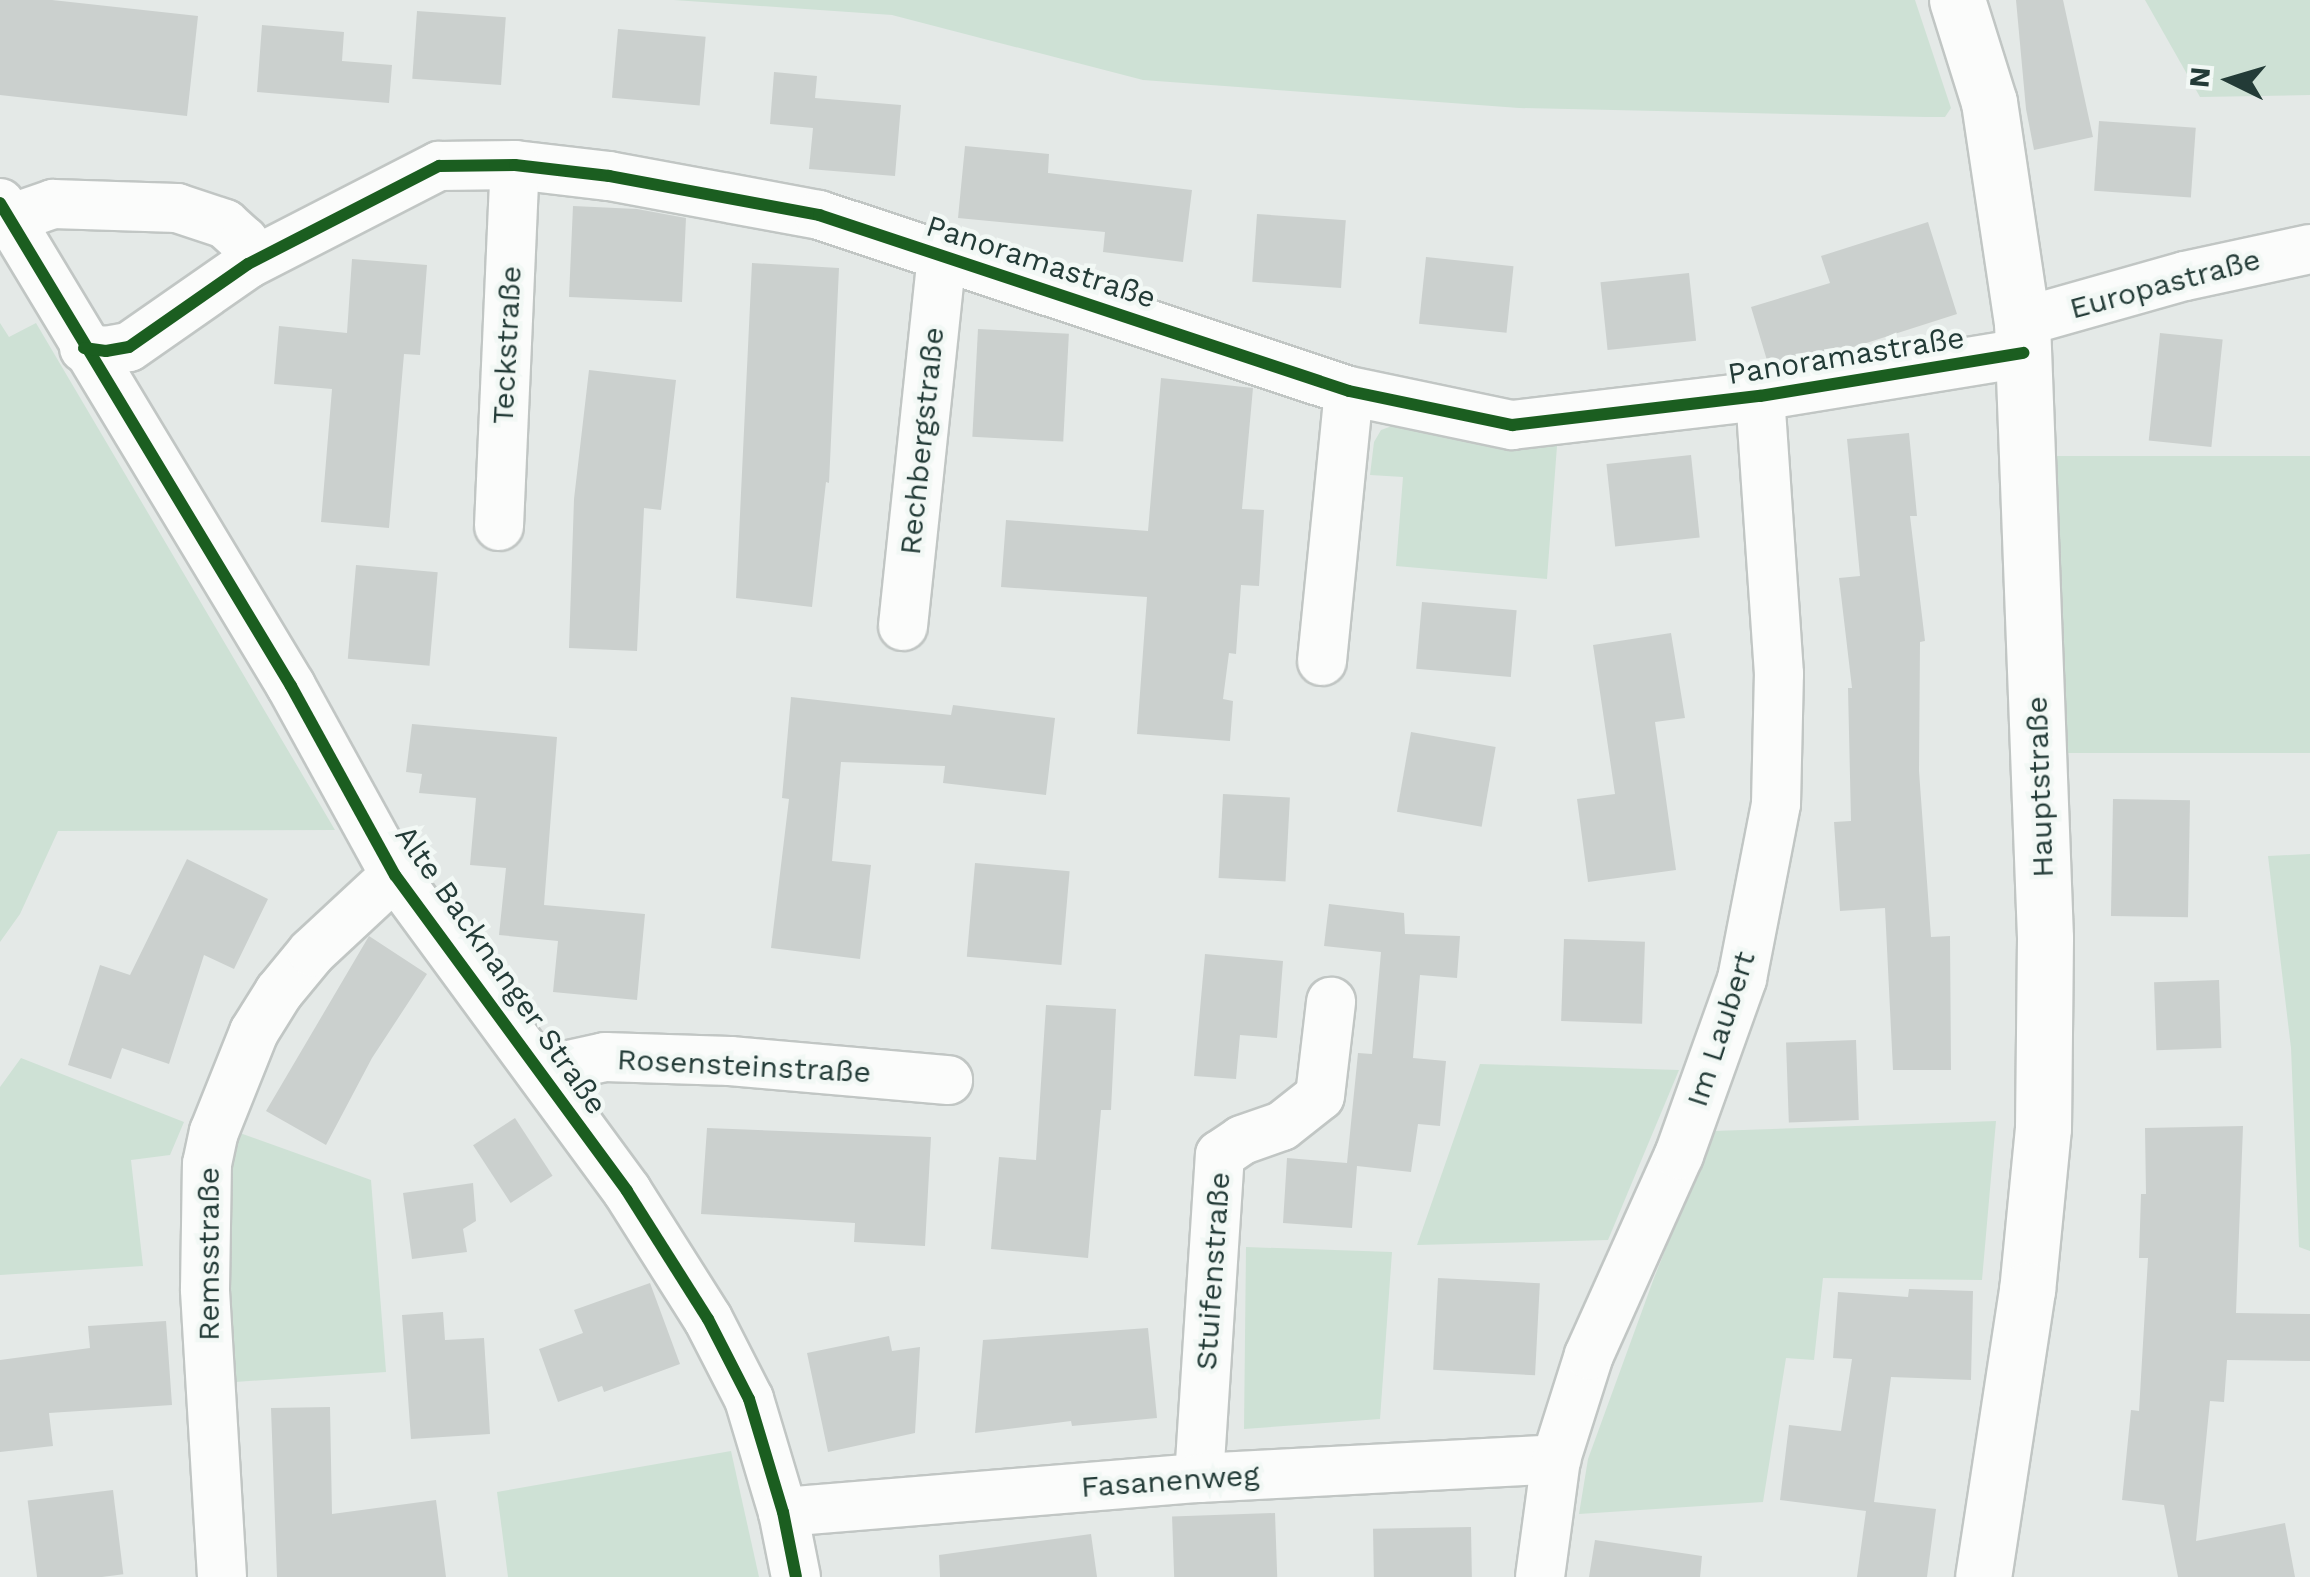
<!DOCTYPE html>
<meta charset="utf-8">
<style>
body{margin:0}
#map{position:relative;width:2310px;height:1577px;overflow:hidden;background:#e4e9e7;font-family:"Work Sans",sans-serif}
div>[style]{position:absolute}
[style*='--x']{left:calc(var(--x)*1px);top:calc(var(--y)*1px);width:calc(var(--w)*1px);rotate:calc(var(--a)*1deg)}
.green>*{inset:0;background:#cee1d5;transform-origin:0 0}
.building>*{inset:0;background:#cbd0ce;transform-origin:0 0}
.roads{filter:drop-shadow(2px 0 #c1c6c4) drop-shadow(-2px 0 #c1c6c4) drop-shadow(0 2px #c1c6c4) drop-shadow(0 -2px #c1c6c4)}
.minor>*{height:48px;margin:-24px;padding:0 24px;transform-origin:24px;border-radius:24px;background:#fbfcfb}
.tertiary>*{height:55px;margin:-27.5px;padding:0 27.5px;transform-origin:27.5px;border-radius:27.5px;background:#fbfcfb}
.cycleway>*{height:12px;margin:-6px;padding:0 6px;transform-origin:6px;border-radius:6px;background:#1b5e20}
span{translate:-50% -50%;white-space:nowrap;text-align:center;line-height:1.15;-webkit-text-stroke:9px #f2f8f5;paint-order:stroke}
.street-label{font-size:30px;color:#233b37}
.north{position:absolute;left:2180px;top:30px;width:100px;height:100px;-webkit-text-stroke:8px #f2f8f5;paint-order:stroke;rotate:275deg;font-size:28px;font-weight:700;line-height:40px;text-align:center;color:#233b37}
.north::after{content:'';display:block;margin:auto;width:35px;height:45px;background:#233b37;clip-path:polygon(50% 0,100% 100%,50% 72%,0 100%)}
</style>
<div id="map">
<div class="green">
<i style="clip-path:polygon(674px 0,1915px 0,1951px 108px,1945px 117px,1925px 117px,1519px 108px,1143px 80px,892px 15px)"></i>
<i style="clip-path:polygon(2145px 0,2310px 0,2310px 95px,2200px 97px)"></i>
<i style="clip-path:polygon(0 323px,9px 337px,36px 323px,335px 830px,58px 831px,20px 914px,0 942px)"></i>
<i style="clip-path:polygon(1392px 426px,1505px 446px,1557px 446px,1547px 579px,1396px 566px,1403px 477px,1370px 475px,1374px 442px,1381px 430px)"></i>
<i style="left:2310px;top:456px;width:297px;height:258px;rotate:90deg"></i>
<i style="clip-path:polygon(2310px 854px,2310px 1251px,2299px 1247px,2291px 1048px,2268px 856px)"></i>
<i style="clip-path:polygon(21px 1058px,184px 1122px,170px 1155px,131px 1160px,143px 1266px,0 1275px,0 1087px)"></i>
<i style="clip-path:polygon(1480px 1064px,1679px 1070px,1608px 1240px,1417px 1245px)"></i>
<i style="clip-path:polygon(1996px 1121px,1982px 1280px,1823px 1278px,1814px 1360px,1786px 1358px,1763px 1502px,1579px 1514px,1588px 1459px,1654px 1278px,1713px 1131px)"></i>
<i style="clip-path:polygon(237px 1132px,371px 1180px,386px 1372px,235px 1382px,225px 1271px,228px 1163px)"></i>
<i style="clip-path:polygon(1246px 1247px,1392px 1252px,1380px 1419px,1244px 1429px)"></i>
<i style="clip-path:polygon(731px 1451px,759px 1577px,508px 1577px,497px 1492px)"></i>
</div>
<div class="building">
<i style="clip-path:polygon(0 0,52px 0,198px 16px,187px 116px,0 95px)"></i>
<i style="clip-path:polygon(2016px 0,2063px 0,2093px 137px,2034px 150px,2026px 109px)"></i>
<i style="left:417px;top:11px;width:89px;height:68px;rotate:4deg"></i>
<i style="clip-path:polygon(262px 25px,344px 32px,342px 61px,392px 65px,389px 103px,257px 92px)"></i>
<i style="left:618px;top:29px;width:88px;height:69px;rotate:5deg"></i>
<i style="clip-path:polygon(774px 72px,817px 76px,815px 98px,901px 105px,895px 176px,809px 169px,813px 128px,770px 124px)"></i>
<i style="left:2099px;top:121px;width:97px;height:70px;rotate:4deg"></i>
<i style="clip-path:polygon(965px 146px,1049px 154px,1048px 173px,1192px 190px,1183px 262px,1103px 252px,1105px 232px,958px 218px)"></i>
<i style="clip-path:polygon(573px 206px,637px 209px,686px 218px,682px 302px,569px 297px)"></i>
<i style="left:1257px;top:214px;width:89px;height:68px;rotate:4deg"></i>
<i style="clip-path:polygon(1928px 222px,1957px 314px,1857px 346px,1769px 367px,1751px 307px,1830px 283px,1821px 256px)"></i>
<i style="left:1426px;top:257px;width:88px;height:67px;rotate:6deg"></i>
<i style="clip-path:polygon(352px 259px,427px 265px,420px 355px,404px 354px,389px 528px,321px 522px,332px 389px,274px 384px,279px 326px,347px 333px)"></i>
<i style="clip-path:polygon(752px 263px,839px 268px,829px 483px,826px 482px,812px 607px,736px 598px)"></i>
<i style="left:1689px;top:273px;width:68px;height:89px;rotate:84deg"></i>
<i style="left:978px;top:329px;width:91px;height:108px;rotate:3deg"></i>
<i style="left:2160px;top:333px;width:63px;height:108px;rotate:6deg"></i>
<i style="clip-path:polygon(589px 370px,676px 380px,661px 510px,644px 508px,637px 651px,569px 648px,574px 499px)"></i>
<i style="clip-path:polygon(1161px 378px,1253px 388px,1242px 509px,1264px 510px,1259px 586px,1241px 585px,1236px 654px,1229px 653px,1223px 699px,1233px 701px,1230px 741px,1137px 734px,1147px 597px,1001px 587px,1006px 520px,1148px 531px)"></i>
<i style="clip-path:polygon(1909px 433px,1917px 516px,1910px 516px,1925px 641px,1920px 642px,1919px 771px,1931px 937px,1950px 936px,1951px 1070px,1893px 1070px,1885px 908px,1840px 911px,1834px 822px,1851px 821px,1848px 688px,1852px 688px,1839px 578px,1860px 576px,1847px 439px)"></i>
<i style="left:1691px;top:455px;width:83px;height:85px;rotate:84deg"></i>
<i style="left:356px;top:565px;width:82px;height:94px;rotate:5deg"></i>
<i style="left:1422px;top:602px;width:95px;height:67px;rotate:5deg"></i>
<i style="clip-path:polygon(1671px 633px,1685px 718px,1655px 722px,1676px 870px,1588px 882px,1577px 799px,1615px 794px,1593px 645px)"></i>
<i style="clip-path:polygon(791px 697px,951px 715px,953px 705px,1055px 718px,1046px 795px,943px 783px,945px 766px,841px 762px,832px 861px,871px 865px,860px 959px,771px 948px,789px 799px,782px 798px)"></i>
<i style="clip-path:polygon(412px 724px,557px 737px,544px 905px,645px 914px,637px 1000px,553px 992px,558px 941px,499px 935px,506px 868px,470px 865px,476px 798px,419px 793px,422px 774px,406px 772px)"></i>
<i style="left:1411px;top:732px;width:86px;height:81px;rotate:10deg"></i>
<i style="left:1223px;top:794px;width:67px;height:84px;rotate:3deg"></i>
<i style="left:2113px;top:799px;width:77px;height:117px;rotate:1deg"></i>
<i style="clip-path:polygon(187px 859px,268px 899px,234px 969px,204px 955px,169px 1064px,122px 1048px,111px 1079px,68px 1065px,100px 965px,130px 975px)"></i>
<i style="left:975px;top:863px;width:95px;height:94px;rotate:5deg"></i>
<i style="clip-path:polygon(1329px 904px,1404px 913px,1405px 934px,1460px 936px,1457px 978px,1420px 975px,1413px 1058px,1446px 1061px,1440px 1126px,1418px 1124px,1411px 1172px,1357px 1166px,1352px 1228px,1283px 1223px,1287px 1158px,1347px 1163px,1358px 1053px,1372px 1054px,1381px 952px,1324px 946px)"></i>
<i style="clip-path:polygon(369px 936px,427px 974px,372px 1058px,326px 1145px,266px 1111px)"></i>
<i style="left:1564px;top:939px;width:81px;height:82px;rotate:2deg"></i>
<i style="clip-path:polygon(1205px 954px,1283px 961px,1277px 1038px,1240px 1035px,1236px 1079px,1194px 1076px)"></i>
<i style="left:2219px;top:980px;width:68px;height:65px;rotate:88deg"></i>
<i style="clip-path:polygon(1046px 1005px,1116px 1009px,1111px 1110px,1101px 1110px,1088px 1258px,991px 1249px,999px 1157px,1036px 1160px)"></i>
<i style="left:1856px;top:1040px;width:80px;height:70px;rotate:88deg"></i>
<i style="left:515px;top:1118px;width:69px;height:50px;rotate:57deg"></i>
<i style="clip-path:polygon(2243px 1126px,2236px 1313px,2310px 1314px,2310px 1361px,2227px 1360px,2224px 1402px,2210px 1401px,2196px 1541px,2285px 1523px,2295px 1577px,2178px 1577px,2164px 1505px,2122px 1500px,2131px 1410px,2139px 1411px,2148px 1258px,2139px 1258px,2141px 1194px,2146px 1194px,2145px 1128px)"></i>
<i style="clip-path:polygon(707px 1128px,931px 1137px,925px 1246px,854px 1242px,855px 1223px,701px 1214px)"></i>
<i style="clip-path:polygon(473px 1183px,476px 1221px,463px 1229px,467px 1252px,412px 1259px,403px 1193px)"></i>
<i style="left:1438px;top:1278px;width:102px;height:92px;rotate:3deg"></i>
<i style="clip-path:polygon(650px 1283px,680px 1364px,604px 1392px,602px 1386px,558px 1402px,539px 1349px,583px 1333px,574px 1310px)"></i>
<i style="clip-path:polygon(1909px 1289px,1973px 1291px,1971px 1380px,1891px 1377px,1874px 1502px,1936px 1509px,1927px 1577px,1857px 1577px,1866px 1511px,1780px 1500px,1789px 1425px,1841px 1431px,1852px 1359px,1833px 1358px,1838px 1292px,1908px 1297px)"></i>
<i style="clip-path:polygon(443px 1312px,445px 1340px,484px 1338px,490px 1434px,411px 1439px,402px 1315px)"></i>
<i style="clip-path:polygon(166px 1321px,172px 1405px,49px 1413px,53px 1446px,0 1452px,0 1360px,90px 1348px,88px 1326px)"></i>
<i style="clip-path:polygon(1148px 1328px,1157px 1418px,1072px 1426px,1071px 1421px,975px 1433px,983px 1340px)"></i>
<i style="clip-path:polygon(889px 1336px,892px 1351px,920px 1347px,915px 1433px,828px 1452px,807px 1353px)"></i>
<i style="clip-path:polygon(330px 1407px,332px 1514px,436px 1500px,446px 1577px,277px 1577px,271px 1408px)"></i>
<i style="left:113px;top:1490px;width:85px;height:86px;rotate:83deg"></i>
<i style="left:1275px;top:1513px;width:64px;height:103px;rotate:88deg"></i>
<i style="left:1471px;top:1527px;width:50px;height:98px;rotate:89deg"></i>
<i style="clip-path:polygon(1091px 1534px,1097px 1577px,940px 1577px,939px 1555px)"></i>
<i style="clip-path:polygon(1595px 1540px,1702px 1556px,1700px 1577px,1589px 1577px)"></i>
</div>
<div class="roads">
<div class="minor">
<i style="--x:0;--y:203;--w:564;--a:58.93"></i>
<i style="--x:291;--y:686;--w:216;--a:61.2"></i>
<i style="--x:395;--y:875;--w:392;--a:53.7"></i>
<i style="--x:627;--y:1191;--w:151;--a:57.7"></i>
<i style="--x:708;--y:1319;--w:90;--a:62.9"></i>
<i style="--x:749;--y:1399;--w:118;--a:73.3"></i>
<i style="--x:783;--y:1512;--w:66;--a:78.7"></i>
<i style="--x:10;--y:219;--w:46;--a:-19.2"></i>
<i style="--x:53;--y:204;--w:124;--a:1.8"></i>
<i style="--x:177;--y:208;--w:51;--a:18.4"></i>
<i style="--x:225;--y:224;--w:25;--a:42"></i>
<i style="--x:244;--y:241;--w:23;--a:80"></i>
<i style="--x:2022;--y:322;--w:169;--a:-15.8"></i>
<i style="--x:2185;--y:276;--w:128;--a:-12.2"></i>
<i style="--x:84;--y:348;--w:22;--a:8"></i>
<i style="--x:106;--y:351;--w:23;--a:-10"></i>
<i style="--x:129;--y:347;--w:145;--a:-34.9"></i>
<i style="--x:248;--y:264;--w:215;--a:-27.2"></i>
<i style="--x:439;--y:166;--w:76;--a:-0.8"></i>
<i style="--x:515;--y:165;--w:95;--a:6.7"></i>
<i style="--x:609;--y:176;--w:214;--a:10.5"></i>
<i style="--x:819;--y:215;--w:558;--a:18.37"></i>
<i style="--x:1349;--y:391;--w:167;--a:11.8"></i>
<i style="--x:1512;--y:425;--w:250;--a:-6.7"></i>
<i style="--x:1760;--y:396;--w:267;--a:-9.3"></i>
<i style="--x:499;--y:526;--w:361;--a:-87.5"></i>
<i style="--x:903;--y:626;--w:372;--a:-84"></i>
<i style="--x:1322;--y:661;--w:271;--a:-84.3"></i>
<i style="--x:542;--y:1071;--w:65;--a:-12.5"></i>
<i style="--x:605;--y:1057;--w:125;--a:1.8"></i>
<i style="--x:730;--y:1061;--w:219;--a:5"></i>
<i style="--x:1199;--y:1478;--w:324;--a:-86.3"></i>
<i style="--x:1220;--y:1155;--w:27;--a:-34"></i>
<i style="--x:1242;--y:1140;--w:42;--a:-19.3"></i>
<i style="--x:1282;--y:1126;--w:48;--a:-38.3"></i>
<i style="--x:1320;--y:1096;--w:95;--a:-83.3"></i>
<i style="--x:783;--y:1512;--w:417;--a:-4.7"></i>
<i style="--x:1199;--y:1478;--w:358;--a:-3"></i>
<i style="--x:222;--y:1577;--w:289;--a:-93.4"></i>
<i style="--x:205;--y:1289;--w:125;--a:-89.1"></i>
<i style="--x:207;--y:1164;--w:33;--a:-78"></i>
<i style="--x:214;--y:1132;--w:108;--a:-68.2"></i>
<i style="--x:254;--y:1032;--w:47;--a:-58"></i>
<i style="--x:279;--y:992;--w:52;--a:-50.5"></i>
<i style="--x:312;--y:952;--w:113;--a:-42.9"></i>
<i style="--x:1540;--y:1577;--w:119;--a:-82.3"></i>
<i style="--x:1556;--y:1459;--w:109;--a:-72.4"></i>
<i style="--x:1589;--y:1355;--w:219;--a:-65.8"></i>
<i style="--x:1679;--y:1155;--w:187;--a:-70.3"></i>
<i style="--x:1742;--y:979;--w:178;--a:-79"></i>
<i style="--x:1776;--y:804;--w:130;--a:-88.7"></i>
<i style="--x:1779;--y:674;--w:279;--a:-93.9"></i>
</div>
<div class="tertiary">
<i style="--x:1957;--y:0;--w:107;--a:72.6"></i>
<i style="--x:1989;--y:102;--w:222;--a:81.5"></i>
<i style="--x:2022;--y:322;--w:616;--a:87.86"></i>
<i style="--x:2045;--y:938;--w:190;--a:90.6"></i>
<i style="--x:2043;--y:1128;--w:163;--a:95.6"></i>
<i style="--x:2027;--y:1290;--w:290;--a:98.7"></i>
</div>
</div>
<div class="cycleway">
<i style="--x:0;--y:203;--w:564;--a:58.93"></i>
<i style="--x:291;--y:686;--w:216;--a:61.2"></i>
<i style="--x:395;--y:875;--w:392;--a:53.7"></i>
<i style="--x:627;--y:1191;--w:151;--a:57.7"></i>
<i style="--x:708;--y:1319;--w:90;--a:62.9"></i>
<i style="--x:749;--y:1399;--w:118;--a:73.3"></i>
<i style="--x:783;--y:1512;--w:66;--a:78.7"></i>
<i style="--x:84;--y:348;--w:22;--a:8"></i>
<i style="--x:106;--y:351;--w:23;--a:-10"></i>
<i style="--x:129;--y:347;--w:145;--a:-34.9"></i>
<i style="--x:248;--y:264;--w:215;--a:-27.2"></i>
<i style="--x:439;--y:166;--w:76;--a:-0.8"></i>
<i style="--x:515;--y:165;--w:95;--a:6.7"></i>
<i style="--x:609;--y:176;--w:214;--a:10.5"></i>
<i style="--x:819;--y:215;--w:558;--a:18.37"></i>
<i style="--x:1349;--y:391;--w:167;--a:11.8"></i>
<i style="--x:1512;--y:425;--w:250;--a:-6.7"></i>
<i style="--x:1760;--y:396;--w:267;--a:-9.3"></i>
</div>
<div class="street-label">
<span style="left:1041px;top:262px;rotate:18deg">Panoramastraße</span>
<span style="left:2165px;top:284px;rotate:-15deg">Europastraße</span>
<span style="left:507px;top:345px;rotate:-87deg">Teckstraße</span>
<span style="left:1846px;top:356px;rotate:-9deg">Panoramastraße</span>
<span style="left:922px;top:441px;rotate:-84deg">Rechbergstraße</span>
<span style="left:2040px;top:787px;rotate:-92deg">Hauptstraße</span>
<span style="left:501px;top:970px;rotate:55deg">Alte Backnanger Straße</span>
<span style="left:1721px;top:1029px;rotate:-72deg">Im Laubert</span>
<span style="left:744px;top:1066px;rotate:3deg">Rosensteinstraße</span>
<span style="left:209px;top:1254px;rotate:-90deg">Remsstraße</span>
<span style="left:1213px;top:1271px;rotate:-86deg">Stuifenstraße</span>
<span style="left:1170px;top:1481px;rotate:-4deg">Fasanenweg</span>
</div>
<div class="north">N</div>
</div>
